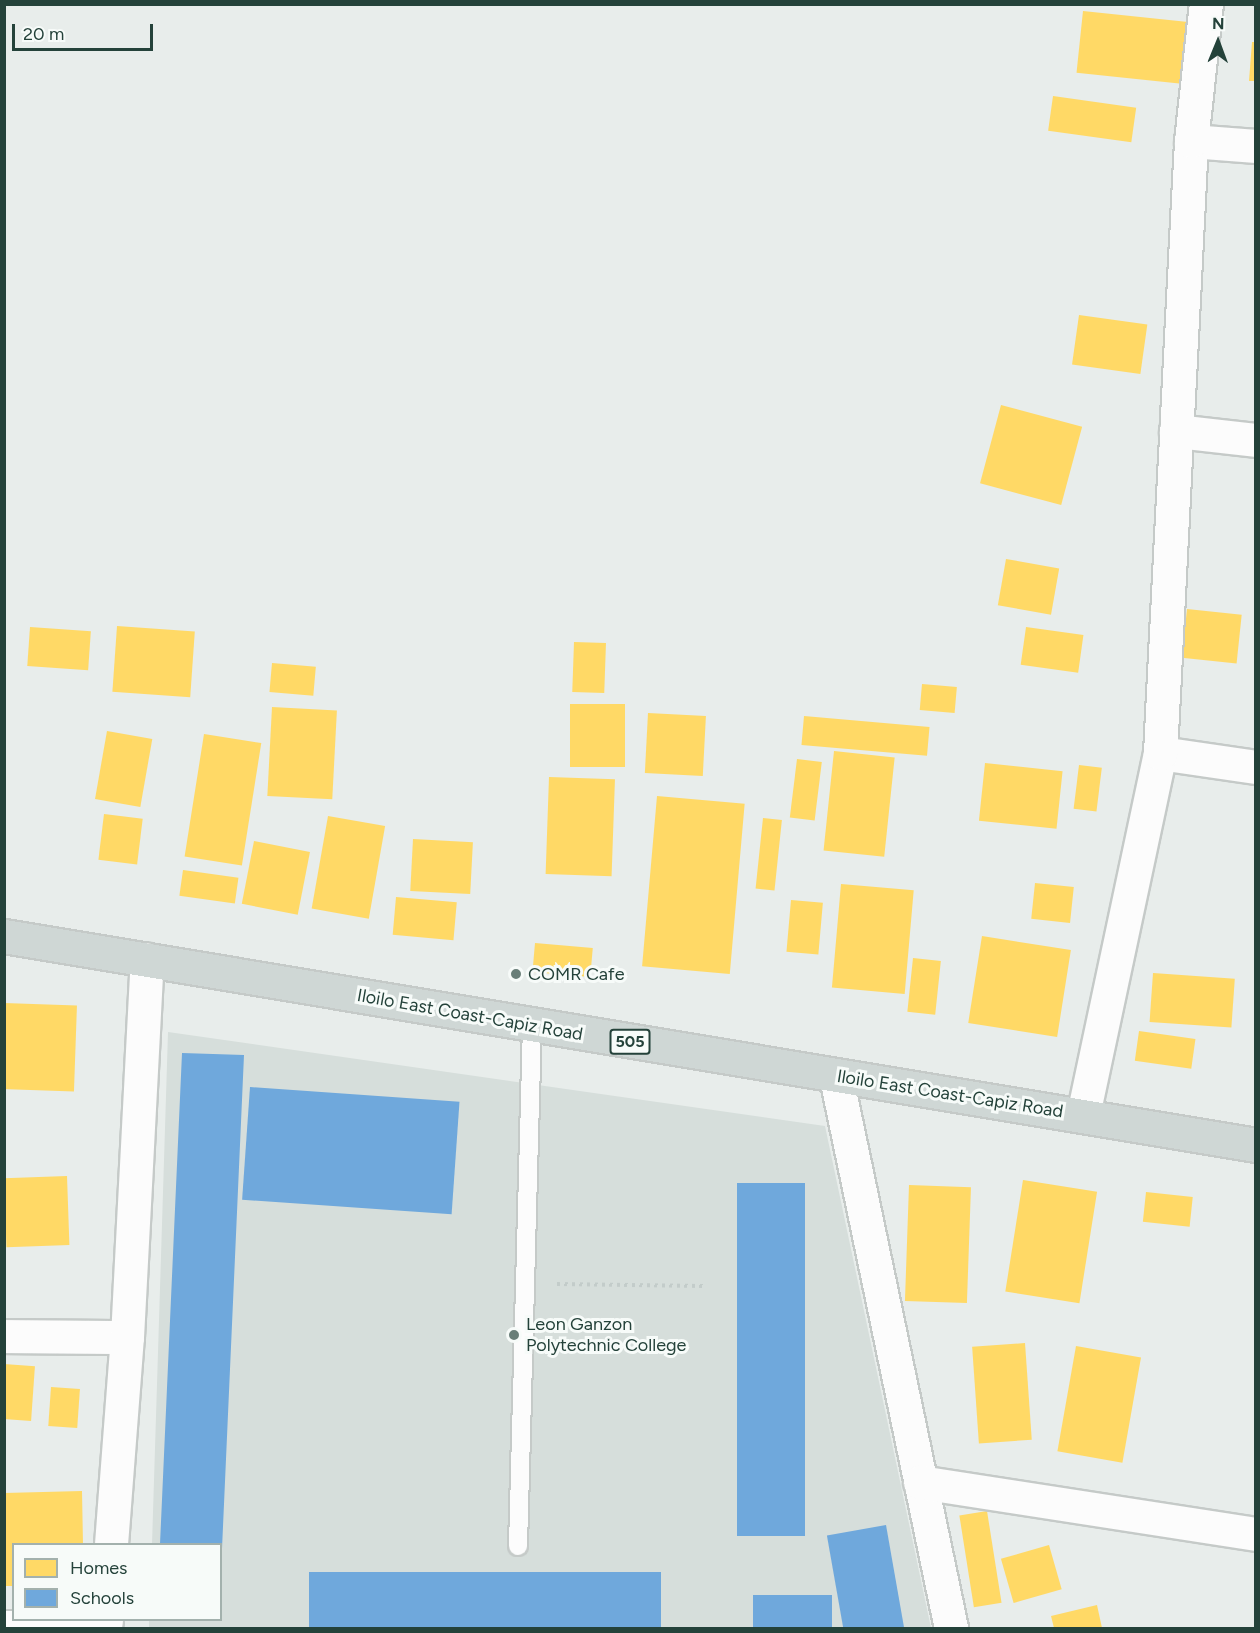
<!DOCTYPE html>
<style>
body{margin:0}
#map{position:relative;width:1260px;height:1633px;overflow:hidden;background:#e8edeb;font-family:Figtree,sans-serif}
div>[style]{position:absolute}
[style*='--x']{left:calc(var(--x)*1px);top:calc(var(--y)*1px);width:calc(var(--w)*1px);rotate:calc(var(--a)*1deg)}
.built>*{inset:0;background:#d6dedb}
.homes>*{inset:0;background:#ffd966;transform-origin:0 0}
.schools>*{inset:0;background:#6fa8dc;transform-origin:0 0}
.path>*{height:4px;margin-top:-2px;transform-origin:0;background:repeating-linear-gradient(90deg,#c3ccca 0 3px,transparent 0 7.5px)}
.roads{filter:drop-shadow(2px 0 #c5cac8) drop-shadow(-2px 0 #c5cac8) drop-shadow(0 2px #c5cac8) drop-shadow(0 -2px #c5cac8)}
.lane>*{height:18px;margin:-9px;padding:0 9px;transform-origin:9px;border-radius:9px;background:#fcfcfc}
.street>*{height:33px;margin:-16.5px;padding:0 16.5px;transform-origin:16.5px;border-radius:16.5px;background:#fcfcfc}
.primary>*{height:33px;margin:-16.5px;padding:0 16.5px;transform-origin:16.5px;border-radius:16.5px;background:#cfd7d5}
.dots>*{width:16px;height:16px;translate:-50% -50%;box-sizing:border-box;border:3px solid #f7fbf9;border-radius:50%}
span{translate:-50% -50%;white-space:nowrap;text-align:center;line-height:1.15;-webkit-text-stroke:6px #f7fbf9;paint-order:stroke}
.shield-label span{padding:2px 4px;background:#f7fbf9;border:2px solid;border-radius:4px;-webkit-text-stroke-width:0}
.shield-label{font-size:16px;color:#24423a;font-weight:700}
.poi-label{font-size:18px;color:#24423a}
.left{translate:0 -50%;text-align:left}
.street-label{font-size:18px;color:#24423a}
.frame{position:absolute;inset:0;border:6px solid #24423a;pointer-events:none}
.legend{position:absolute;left:12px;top:1543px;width:210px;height:78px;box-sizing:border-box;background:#f7fbf9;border:2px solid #a3b1ad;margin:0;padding:8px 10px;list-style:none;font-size:18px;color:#24423a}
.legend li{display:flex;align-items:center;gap:12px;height:30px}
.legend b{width:30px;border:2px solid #a3b1ad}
.north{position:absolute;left:1188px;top:12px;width:60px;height:60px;-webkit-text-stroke:4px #f7fbf9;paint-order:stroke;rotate:1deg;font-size:16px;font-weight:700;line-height:24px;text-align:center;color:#24423a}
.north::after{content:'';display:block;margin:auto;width:21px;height:27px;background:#24423a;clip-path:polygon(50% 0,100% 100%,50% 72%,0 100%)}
.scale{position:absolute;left:12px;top:24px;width:141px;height:27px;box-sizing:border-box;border:3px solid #24423a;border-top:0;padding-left:8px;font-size:18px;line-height:21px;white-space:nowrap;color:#24423a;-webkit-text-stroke:4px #f7fbf9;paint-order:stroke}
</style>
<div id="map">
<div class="built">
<i style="clip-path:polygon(168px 1032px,825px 1126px,931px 1628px,149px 1628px,149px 1620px,220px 1620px,220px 1544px,152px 1544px)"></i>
</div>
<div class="homes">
<i style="left:1083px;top:11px;width:108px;height:62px;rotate:6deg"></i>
<i style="clip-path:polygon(1252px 42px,1256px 42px,1256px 81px,1249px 81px)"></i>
<i style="left:1053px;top:96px;width:84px;height:35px;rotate:8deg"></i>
<i style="left:1079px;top:315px;width:69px;height:50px;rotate:8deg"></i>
<i style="left:1001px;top:405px;width:84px;height:81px;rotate:15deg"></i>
<i style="left:1006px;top:559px;width:54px;height:47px;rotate:10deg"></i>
<i style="left:1187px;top:609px;width:55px;height:49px;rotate:6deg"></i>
<i style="left:117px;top:626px;width:78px;height:66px;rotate:4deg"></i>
<i style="left:30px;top:627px;width:61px;height:39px;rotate:4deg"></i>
<i style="left:1026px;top:627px;width:58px;height:38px;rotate:8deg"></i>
<i style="left:574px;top:642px;width:32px;height:50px;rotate:2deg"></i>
<i style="left:272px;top:663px;width:44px;height:29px;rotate:5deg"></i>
<i style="left:922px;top:684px;width:35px;height:26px;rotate:5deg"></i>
<i style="left:570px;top:704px;width:55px;height:63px"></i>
<i style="left:272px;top:707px;width:65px;height:89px;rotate:3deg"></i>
<i style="left:648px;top:713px;width:58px;height:60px;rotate:3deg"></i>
<i style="left:804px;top:716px;width:126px;height:29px;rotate:5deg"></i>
<i style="left:107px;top:731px;width:46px;height:69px;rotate:10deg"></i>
<i style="left:204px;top:734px;width:58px;height:124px;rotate:9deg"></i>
<i style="left:834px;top:751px;width:61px;height:100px;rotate:6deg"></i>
<i style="left:797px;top:759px;width:25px;height:59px;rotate:7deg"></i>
<i style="left:985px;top:763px;width:78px;height:58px;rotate:6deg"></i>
<i style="left:1079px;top:765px;width:23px;height:44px;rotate:7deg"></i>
<i style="left:549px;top:777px;width:66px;height:97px;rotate:2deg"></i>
<i style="left:657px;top:796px;width:88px;height:171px;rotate:5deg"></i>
<i style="left:104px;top:814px;width:39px;height:46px;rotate:7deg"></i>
<i style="left:328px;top:816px;width:58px;height:94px;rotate:10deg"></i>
<i style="left:763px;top:818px;width:19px;height:71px;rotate:6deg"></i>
<i style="left:413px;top:839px;width:60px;height:52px;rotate:3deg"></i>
<i style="left:254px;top:841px;width:57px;height:64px;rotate:11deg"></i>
<i style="left:183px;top:870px;width:56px;height:26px;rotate:8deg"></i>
<i style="left:1035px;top:883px;width:39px;height:36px;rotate:6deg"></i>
<i style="left:841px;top:884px;width:73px;height:104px;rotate:5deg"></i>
<i style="left:396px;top:897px;width:61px;height:38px;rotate:5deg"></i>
<i style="left:791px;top:900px;width:32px;height:52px;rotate:5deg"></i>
<i style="left:982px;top:936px;width:90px;height:88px;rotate:9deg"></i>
<i style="left:535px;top:943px;width:58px;height:29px;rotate:5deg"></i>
<i style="left:913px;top:958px;width:28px;height:54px;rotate:6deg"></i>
<i style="left:1153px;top:973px;width:82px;height:49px;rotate:4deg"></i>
<i style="left:4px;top:1003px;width:73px;height:86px;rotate:2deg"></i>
<i style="left:1139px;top:1031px;width:57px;height:30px;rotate:8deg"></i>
<i style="left:67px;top:1176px;width:69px;height:63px;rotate:88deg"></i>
<i style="left:1023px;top:1180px;width:75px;height:113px;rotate:9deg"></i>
<i style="left:909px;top:1185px;width:62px;height:116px;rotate:2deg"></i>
<i style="left:1146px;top:1192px;width:47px;height:30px;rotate:6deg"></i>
<i style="left:1025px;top:1343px;width:97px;height:53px;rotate:86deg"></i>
<i style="left:1076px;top:1346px;width:66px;height:107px;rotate:10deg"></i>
<i style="left:4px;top:1364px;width:31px;height:55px;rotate:4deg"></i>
<i style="left:51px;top:1387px;width:29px;height:39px;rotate:4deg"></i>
<i style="clip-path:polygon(82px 1491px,83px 1544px,14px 1544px,14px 1586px,4px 1586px,4px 1493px)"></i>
<i style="left:987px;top:1511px;width:93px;height:28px;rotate:81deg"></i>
<i style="left:1049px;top:1545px;width:46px;height:50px;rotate:74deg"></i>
<i style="clip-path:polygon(1097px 1605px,1102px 1628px,1054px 1628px,1051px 1616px)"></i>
</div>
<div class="schools">
<i style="clip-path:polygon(182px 1053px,244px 1055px,222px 1549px,220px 1544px,160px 1544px)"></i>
<i style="left:250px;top:1087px;width:210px;height:113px;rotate:4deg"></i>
<i style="left:805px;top:1183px;width:353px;height:68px;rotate:90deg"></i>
<i style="left:886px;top:1525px;width:105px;height:60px;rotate:80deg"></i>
<i style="left:661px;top:1572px;width:56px;height:352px;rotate:90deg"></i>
<i style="left:753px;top:1595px;width:79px;height:33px"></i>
</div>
<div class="path">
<i style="--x:557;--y:1284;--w:146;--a:0.8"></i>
</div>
<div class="roads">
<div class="lane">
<i style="--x:518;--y:1546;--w:520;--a:-88.46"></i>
</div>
<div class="street">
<i style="--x:1191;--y:141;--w:65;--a:4.4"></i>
<i style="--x:1176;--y:431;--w:81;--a:6.4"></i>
<i style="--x:1160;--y:753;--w:97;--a:8.3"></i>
<i style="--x:836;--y:1077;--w:563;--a:78.21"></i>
<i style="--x:1083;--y:1115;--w:370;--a:-78"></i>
<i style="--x:1160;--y:753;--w:613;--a:-87.1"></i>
<i style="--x:1191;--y:141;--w:138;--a:-83.8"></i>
<i style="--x:4;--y:1336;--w:123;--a:0.5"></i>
<i style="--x:127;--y:1337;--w:378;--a:-87"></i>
<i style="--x:920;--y:1482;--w:340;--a:8.8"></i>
<i style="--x:111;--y:1544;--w:208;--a:-85.6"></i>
<i style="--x:4;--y:1627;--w:101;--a:0"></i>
<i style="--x:105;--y:1627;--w:7;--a:-82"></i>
</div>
<div class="primary">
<i style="--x:4;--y:936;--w:1269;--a:9.48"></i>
</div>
</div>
<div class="dots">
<i style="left:516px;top:974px;background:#697e78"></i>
<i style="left:514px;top:1335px;background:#697e78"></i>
</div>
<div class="shield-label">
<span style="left:630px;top:1042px">505</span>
</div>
<div class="poi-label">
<span class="left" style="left:528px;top:974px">COMR Cafe</span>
<span class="left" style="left:526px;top:1335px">Leon Ganzon<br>Polytechnic College</span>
</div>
<div class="street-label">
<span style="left:470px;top:1015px;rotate:10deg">Iloilo East Coast-Capiz Road</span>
<span style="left:950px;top:1094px;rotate:9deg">Iloilo East Coast-Capiz Road</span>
</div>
<div class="frame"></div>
<ul class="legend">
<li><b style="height:16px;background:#ffd966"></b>Homes</li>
<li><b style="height:16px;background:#6fa8dc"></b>Schools</li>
</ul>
<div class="north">N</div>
<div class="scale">20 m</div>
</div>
